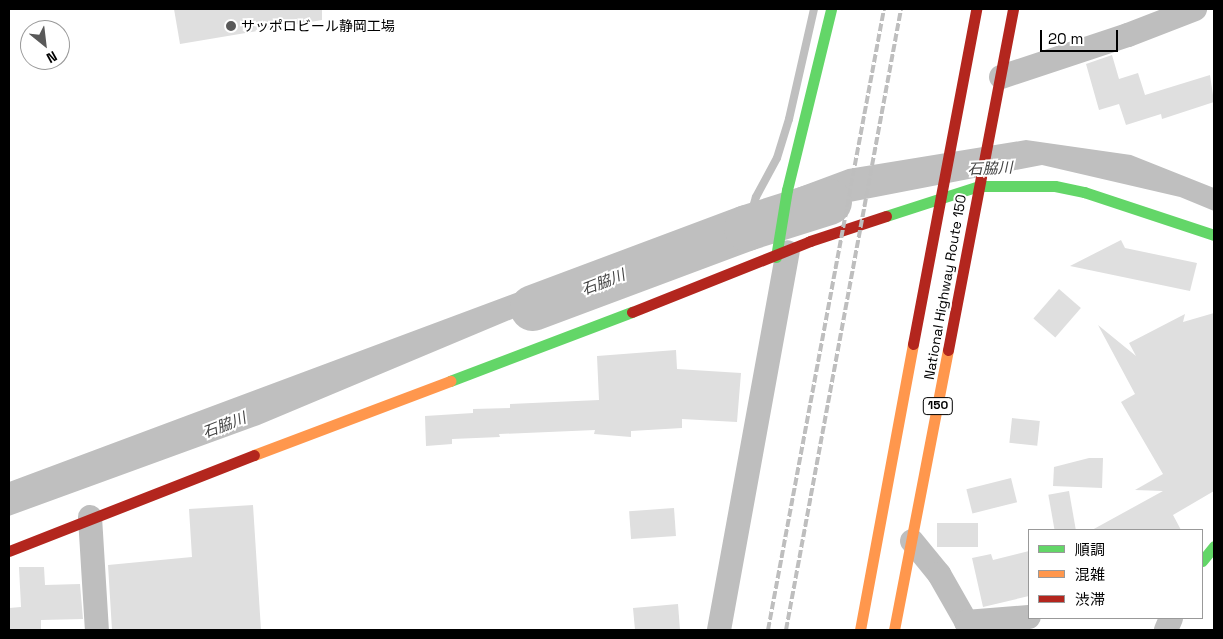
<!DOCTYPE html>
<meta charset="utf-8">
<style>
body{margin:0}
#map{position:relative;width:1223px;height:639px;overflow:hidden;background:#fff;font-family:"Space Grotesk","Noto Sans JP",sans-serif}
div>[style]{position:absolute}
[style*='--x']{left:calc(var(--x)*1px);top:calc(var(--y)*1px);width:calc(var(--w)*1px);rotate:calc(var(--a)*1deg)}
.water>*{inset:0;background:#bfbfbf}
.stream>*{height:8px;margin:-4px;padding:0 4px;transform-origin:4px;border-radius:4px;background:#bfbfbf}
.river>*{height:46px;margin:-23px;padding:0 23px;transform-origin:23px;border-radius:23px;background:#bfbfbf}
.building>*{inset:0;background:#dfdfdf;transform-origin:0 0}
.street>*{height:24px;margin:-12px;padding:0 12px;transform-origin:12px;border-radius:12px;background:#bebebe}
.fast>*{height:11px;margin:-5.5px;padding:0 5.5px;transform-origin:5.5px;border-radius:5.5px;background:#63d668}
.slow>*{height:11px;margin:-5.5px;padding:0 5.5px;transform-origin:5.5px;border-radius:5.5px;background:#ff974d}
.jam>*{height:11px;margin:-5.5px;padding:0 5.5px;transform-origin:5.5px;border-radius:5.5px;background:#b3261e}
.rail>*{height:4px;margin-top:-2px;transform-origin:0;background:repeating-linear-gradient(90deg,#bebebe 0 8px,transparent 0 10.5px)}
.dots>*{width:14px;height:14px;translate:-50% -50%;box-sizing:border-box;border:2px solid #fff;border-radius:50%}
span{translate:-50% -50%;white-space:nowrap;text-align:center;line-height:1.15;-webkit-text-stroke:4px #fff;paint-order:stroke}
.shield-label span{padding:1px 4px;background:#fff;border:1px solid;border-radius:4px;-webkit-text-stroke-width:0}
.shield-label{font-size:12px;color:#000;font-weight:700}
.poi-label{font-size:14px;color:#000}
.left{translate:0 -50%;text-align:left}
.street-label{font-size:14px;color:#000}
.water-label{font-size:15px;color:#444;font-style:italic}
.frame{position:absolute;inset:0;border:10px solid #000;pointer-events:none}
.legend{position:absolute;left:1028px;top:529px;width:175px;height:90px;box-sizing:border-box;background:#fff;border:1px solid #999;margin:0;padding:6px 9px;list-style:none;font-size:15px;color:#000}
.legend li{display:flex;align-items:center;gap:10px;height:25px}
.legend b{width:25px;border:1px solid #999}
.north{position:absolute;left:20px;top:20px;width:50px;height:50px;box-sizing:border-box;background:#fff;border:1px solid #999;border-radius:50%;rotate:151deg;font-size:14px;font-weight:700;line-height:20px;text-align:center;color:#000}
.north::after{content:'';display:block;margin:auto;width:18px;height:22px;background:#595959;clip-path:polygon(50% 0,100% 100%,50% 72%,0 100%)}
.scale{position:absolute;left:1040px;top:30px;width:78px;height:22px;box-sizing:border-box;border:2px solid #000;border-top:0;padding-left:6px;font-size:15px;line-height:18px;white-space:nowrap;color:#000;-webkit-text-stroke:4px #fff;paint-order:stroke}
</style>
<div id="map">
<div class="water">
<i style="clip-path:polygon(1026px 140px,1131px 155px,1214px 188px,1214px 211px,1180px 197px,1042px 165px,741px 223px,259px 425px,9px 516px,9px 482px,848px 169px)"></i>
</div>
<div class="stream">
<i style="--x:747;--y:228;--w:32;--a:-74"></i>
<i style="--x:756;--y:197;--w:44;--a:-61.7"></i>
<i style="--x:777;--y:158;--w:41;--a:-72.9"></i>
<i style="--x:789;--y:119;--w:113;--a:-77.2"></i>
</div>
<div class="river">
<i style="--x:533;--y:308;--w:228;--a:-20.5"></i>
<i style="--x:747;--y:228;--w:86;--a:-17.6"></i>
</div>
<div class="building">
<i style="clip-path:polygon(174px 9px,322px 9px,322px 20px,180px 44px)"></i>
<i style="clip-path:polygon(1112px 55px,1119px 79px,1138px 73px,1145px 95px,1210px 75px,1214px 102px,1162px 119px,1161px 114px,1126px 125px,1119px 104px,1099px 110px,1086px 64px)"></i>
<i style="clip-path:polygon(1121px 240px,1125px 248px,1197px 263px,1190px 291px,1070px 266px)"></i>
<i style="left:1059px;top:289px;width:29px;height:39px;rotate:41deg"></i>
<i style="clip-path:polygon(1214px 313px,1214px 491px,1173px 515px,1181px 530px,1092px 530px,1163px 491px,1135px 490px,1163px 474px,1121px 402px,1135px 394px,1098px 325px,1136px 356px,1129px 343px,1185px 314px,1183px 322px)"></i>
<i style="clip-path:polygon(676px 350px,677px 369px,741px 373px,737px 422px,682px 419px,682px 428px,631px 431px,631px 437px,594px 434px,595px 430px,499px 434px,500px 437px,452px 439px,452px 444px,426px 446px,425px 416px,473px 413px,473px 409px,510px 408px,510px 404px,599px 400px,597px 356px)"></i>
<i style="left:1012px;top:418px;width:28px;height:25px;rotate:6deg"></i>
<i style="clip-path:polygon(1089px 458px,1103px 458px,1102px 488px,1053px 486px,1054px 467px)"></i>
<i style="left:1011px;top:478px;width:25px;height:46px;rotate:76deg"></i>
<i style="left:1069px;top:491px;width:40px;height:21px;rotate:80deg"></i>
<i style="clip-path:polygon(253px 505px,261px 630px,112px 630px,108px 565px,192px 557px,189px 509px)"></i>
<i style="left:674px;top:508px;width:28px;height:45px;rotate:86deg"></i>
<i style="left:937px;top:523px;width:41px;height:24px"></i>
<i style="clip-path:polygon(1029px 551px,1029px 596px,983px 607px,972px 558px,991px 554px,993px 560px)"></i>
<i style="clip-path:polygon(19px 567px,44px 567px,45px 585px,80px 584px,83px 619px,41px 620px,41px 630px,9px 630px,9px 608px,21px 607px)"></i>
<i style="clip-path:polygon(678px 604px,680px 630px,635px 630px,633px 608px)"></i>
</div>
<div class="street">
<i style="--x:1001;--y:77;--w:134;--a:-18.3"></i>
<i style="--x:1128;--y:35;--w:72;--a:-21.2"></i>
<i style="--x:90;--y:517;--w:113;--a:86.5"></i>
<i style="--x:912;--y:541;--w:43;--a:50.7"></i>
<i style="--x:939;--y:574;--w:64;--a:60.3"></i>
<i style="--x:966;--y:622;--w:63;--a:-4.5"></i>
<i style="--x:719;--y:630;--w:384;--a:-79.7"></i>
<i style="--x:1166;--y:630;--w:13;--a:-67"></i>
</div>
<div class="fast">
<i style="--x:886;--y:216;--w:98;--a:-17.9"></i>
<i style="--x:979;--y:186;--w:76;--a:0"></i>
<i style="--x:1055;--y:186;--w:30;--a:12"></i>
<i style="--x:1084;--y:192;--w:137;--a:18.3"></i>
<i style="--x:776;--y:257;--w:68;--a:-80.7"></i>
<i style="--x:787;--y:190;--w:186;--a:-76.3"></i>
<i style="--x:450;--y:381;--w:195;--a:-20.8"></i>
<i style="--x:1202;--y:561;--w:19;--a:-51"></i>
</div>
<div class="slow">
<i style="--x:254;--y:455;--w:210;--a:-20.7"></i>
<i style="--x:860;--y:630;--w:291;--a:-79.5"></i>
<i style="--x:894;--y:630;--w:285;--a:-79.1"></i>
</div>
<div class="jam">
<i style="--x:632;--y:312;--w:192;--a:-21.7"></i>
<i style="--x:810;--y:241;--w:80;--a:-18.2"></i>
<i style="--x:913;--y:344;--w:341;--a:-79.3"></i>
<i style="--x:948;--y:350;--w:347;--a:-79.2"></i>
<i style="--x:9;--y:551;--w:263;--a:-21.4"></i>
</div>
<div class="rail">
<i style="--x:768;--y:630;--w:632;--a:-79.42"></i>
<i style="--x:786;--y:630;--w:632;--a:-79.51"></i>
</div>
<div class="dots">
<i style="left:231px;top:26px;background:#595959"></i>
</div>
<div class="shield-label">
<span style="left:938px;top:406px">150</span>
</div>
<div class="poi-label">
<span class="left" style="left:241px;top:26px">サッポロビール静岡工場</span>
</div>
<div class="street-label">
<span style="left:945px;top:287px;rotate:-80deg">National Highway Route 150</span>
</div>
<div class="water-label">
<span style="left:990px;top:168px;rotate:-2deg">石脇川</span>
<span style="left:603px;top:282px;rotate:-21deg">石脇川</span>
<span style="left:224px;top:425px;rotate:-21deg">石脇川</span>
</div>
<div class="frame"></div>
<ul class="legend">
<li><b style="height:6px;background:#63d668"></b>順調</li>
<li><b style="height:6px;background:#ff974d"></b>混雑</li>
<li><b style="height:6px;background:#b3261e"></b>渋滞</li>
</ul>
<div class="north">N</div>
<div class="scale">20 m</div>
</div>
